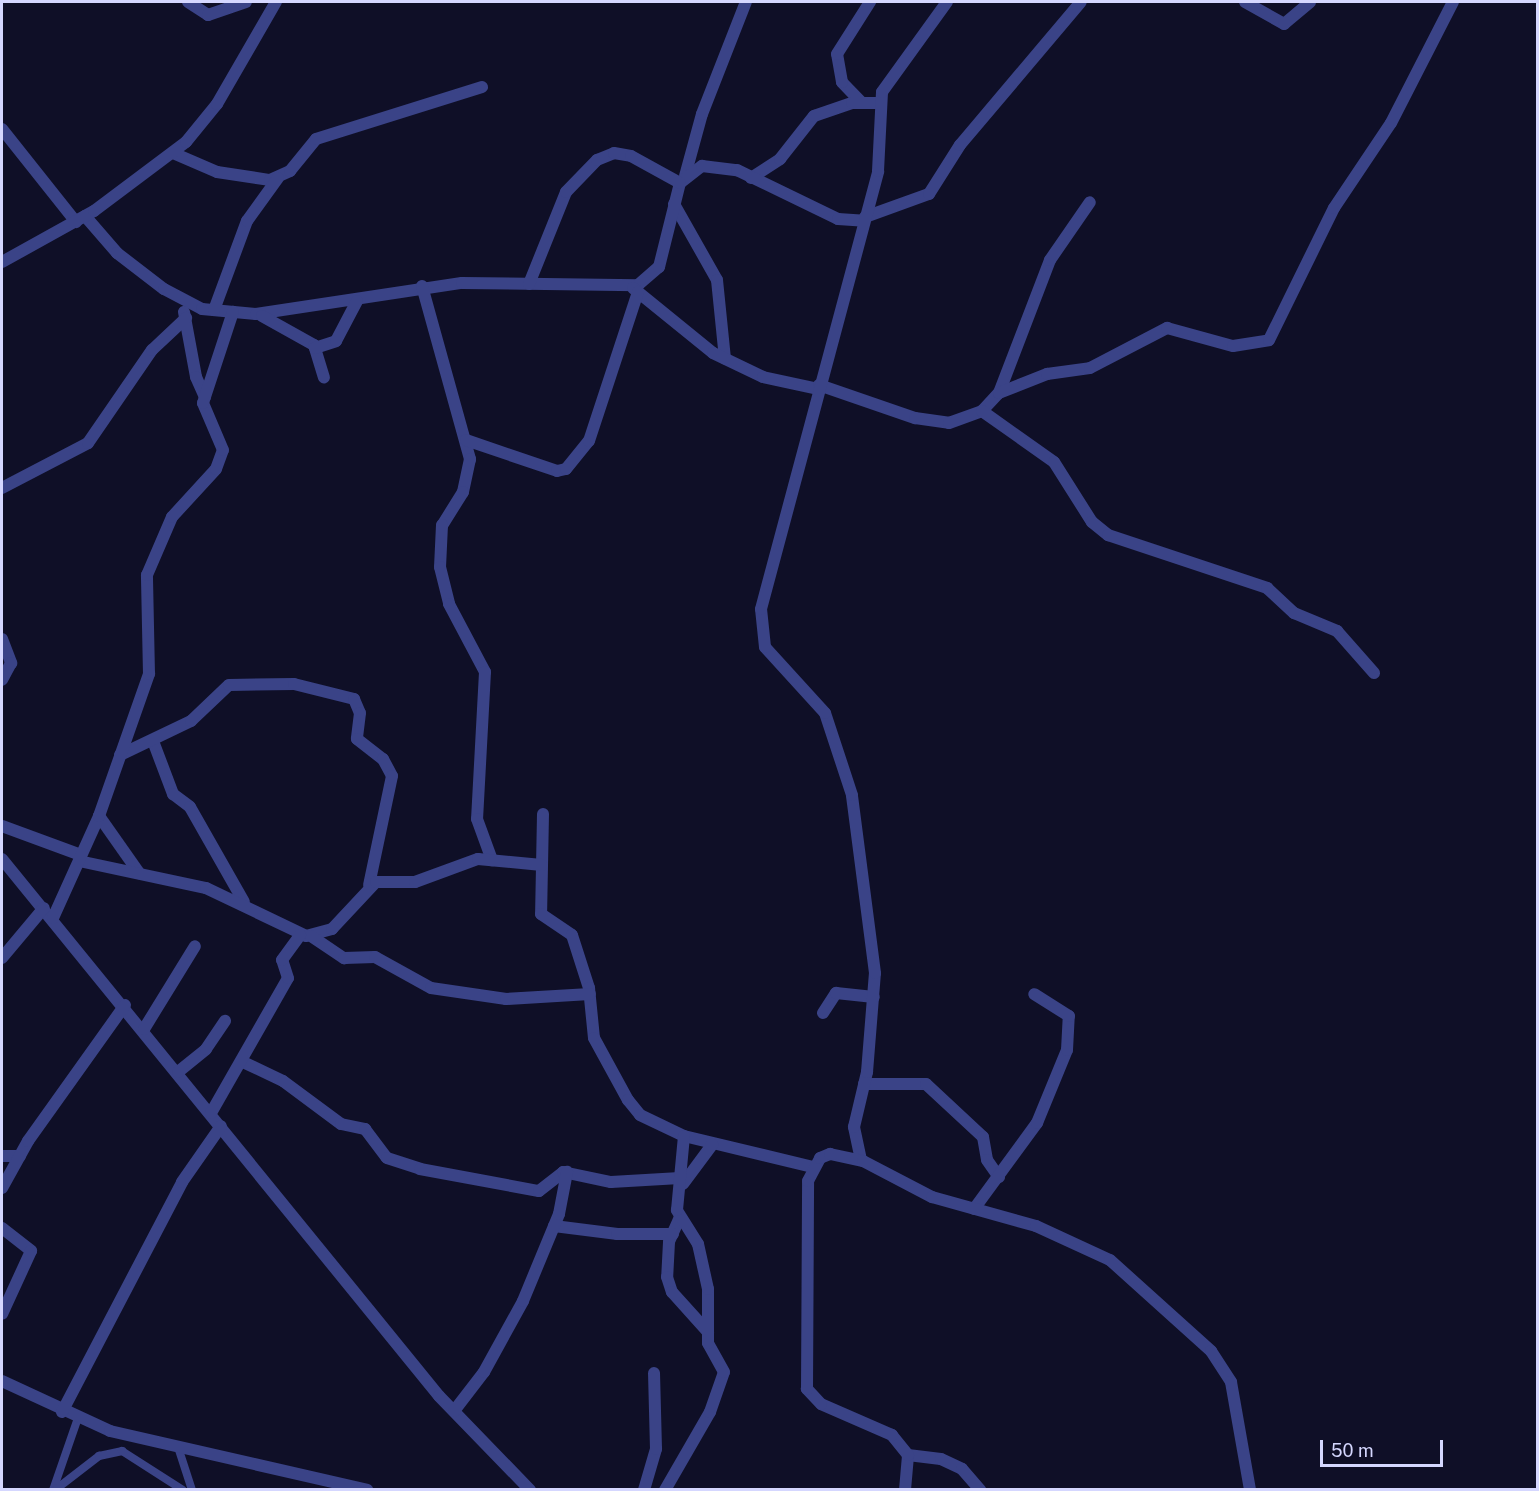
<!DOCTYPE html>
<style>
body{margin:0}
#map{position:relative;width:1539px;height:1491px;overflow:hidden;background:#0f0f27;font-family:"Public Sans",sans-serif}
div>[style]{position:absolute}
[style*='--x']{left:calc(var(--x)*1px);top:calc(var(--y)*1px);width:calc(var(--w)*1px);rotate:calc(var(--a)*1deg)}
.service>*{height:8px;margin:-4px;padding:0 4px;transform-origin:4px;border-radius:4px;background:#3a4387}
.minor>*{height:12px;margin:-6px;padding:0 6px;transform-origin:6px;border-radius:6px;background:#3a4387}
span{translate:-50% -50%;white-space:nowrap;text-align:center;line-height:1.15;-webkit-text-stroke:4.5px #0f0f27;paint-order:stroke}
.frame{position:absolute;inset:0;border:3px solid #d5d7ff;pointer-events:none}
.scale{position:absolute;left:1320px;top:1440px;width:123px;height:27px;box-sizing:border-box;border:3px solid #d5d7ff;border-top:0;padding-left:8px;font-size:18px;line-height:21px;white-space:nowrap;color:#d5d7ff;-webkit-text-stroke:4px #0f0f27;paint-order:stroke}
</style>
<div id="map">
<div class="service">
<i style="--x:178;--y:1447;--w:45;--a:72"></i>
<i style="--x:53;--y:1490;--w:76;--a:-70.9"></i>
<i style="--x:55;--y:1490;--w:56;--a:-37.7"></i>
<i style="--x:99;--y:1456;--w:24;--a:-12"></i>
<i style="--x:122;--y:1451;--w:72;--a:32.6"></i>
</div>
<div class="minor">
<i style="--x:188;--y:2;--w:24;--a:33"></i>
<i style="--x:208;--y:15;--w:40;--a:-18.9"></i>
<i style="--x:1245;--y:2;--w:45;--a:29.4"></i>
<i style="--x:1284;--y:24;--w:34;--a:-40"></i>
<i style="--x:862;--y:103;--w:29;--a:-134"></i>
<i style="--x:842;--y:82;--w:28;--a:-100"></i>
<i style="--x:837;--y:54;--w:62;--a:-57.6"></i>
<i style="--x:2;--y:129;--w:119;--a:51.5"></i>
<i style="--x:173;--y:153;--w:48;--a:23.4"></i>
<i style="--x:217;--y:172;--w:54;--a:8.6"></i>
<i style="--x:270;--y:180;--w:22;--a:-24"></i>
<i style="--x:290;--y:171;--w:41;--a:-50.9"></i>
<i style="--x:316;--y:139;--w:174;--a:-17.4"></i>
<i style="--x:685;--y:176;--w:64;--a:-74.7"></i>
<i style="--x:702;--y:114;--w:120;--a:-68.6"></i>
<i style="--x:751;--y:178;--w:35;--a:-33"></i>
<i style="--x:780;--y:159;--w:55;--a:-51.7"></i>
<i style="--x:814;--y:116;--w:40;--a:-18.9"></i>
<i style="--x:852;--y:103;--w:29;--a:0"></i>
<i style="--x:674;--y:204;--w:87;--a:60.5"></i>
<i style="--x:717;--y:280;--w:79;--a:84.2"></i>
<i style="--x:85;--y:216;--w:49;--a:49.1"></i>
<i style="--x:117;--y:253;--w:59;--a:37.5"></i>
<i style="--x:164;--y:289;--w:43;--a:27.8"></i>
<i style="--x:202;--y:309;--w:54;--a:5.3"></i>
<i style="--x:256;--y:314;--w:208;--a:-8.6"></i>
<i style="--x:462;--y:283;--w:176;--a:0.7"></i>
<i style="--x:638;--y:285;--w:28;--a:-41"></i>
<i style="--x:659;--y:267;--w:87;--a:-76"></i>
<i style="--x:680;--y:183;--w:28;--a:-38"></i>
<i style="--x:702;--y:166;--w:35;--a:7"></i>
<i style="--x:737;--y:170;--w:112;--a:25.9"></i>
<i style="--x:838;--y:219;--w:26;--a:4"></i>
<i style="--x:865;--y:217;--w:68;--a:-19.8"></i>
<i style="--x:929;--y:194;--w:58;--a:-57.7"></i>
<i style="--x:960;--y:145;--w:187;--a:-49.8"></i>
<i style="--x:2;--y:262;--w:105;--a:-29"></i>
<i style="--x:94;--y:211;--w:115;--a:-36.9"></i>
<i style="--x:186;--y:142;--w:49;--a:-50.8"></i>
<i style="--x:217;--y:104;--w:118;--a:-60"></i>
<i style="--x:529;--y:284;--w:99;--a:-68.1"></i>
<i style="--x:566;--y:192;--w:45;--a:-45.9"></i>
<i style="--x:597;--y:160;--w:18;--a:-22"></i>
<i style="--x:614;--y:153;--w:17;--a:10"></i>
<i style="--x:631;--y:156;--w:56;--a:28.9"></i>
<i style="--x:422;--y:286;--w:180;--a:74.5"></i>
<i style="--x:470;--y:459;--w:34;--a:102"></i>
<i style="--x:463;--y:492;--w:39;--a:122"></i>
<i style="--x:442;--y:525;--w:42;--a:92.7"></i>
<i style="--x:440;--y:567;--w:38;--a:76"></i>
<i style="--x:449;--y:604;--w:77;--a:62.1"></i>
<i style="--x:485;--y:672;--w:147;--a:93.1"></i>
<i style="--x:477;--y:819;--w:44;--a:69.9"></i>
<i style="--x:633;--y:288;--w:103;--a:39.1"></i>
<i style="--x:713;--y:353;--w:55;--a:25.6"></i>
<i style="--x:763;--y:377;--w:56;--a:12.3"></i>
<i style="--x:214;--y:310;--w:95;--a:-69.7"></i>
<i style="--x:247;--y:221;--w:53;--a:-54.2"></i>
<i style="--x:184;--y:312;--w:66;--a:79.5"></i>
<i style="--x:196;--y:377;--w:22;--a:66"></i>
<i style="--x:262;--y:316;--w:60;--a:29.1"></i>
<i style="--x:314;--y:345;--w:34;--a:73"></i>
<i style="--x:315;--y:348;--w:22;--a:-18"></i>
<i style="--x:336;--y:341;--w:45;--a:-62.3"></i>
<i style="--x:819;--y:385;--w:102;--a:19"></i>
<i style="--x:915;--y:418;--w:34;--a:8"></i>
<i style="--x:949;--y:423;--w:35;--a:-20"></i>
<i style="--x:982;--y:411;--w:25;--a:-47"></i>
<i style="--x:999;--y:393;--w:142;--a:-69"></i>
<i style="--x:1050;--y:260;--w:70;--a:-55.4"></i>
<i style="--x:999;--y:393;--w:52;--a:-21.6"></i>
<i style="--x:1047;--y:374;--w:43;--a:-7.9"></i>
<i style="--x:1090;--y:368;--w:87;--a:-27.5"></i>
<i style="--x:1167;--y:328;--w:68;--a:15.3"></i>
<i style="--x:1233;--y:346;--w:36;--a:-9"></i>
<i style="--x:1269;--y:340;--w:147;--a:-63.8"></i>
<i style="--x:1334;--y:208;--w:102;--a:-56.2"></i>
<i style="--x:1391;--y:123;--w:136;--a:-62.9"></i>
<i style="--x:982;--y:411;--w:88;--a:35.3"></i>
<i style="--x:1054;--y:462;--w:71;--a:57.7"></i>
<i style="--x:1092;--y:522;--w:21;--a:39"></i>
<i style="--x:1108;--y:535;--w:168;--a:18.4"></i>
<i style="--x:1267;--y:588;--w:37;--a:43"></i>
<i style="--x:1294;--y:613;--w:47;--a:22.7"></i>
<i style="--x:1337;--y:631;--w:56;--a:48.6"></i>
<i style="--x:466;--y:440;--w:96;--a:18.8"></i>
<i style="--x:557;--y:471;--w:9;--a:-13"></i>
<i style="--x:566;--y:469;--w:36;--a:-51"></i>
<i style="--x:589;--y:441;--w:157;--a:-71.8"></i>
<i style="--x:2;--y:488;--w:97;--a:-27.6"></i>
<i style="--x:88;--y:443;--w:113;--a:-55.5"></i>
<i style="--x:152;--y:350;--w:47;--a:-43.3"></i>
<i style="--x:2;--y:639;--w:26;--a:69"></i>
<i style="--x:11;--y:663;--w:19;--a:118"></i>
<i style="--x:153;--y:741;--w:57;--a:69.3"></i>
<i style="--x:173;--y:794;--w:21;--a:37"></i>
<i style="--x:190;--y:807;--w:109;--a:60.4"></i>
<i style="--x:120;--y:755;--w:79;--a:-25.6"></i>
<i style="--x:191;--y:721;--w:52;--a:-43.5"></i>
<i style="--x:229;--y:685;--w:65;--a:-0.9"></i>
<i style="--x:294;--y:684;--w:62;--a:14"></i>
<i style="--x:354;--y:699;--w:15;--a:67"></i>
<i style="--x:360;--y:713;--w:26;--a:97"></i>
<i style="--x:357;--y:739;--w:33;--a:38"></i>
<i style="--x:383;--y:759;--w:19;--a:62"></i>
<i style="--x:392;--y:776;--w:111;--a:101.9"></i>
<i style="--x:543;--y:814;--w:100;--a:91.1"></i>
<i style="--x:541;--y:914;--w:37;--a:34"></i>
<i style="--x:572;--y:935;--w:56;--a:72.2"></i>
<i style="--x:589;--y:988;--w:50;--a:84.3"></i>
<i style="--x:594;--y:1038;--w:71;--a:61.3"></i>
<i style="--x:628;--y:1100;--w:19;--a:51"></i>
<i style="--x:640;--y:1115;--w:49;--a:25.5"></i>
<i style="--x:684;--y:1136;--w:133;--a:13.5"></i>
<i style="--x:99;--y:816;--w:70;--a:54.9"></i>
<i style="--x:2;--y:826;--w:84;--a:20.2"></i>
<i style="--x:2;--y:859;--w:692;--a:50.86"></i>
<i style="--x:439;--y:1396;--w:131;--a:45.9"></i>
<i style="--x:79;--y:861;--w:130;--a:12"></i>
<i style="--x:206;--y:888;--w:111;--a:25.6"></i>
<i style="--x:306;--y:936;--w:27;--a:-15"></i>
<i style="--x:332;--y:929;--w:64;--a:-46.9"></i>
<i style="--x:376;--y:882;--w:39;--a:0"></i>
<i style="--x:415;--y:882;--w:67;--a:-20.1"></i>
<i style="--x:478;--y:859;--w:64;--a:5.4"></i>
<i style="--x:53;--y:918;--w:112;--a:-65.7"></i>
<i style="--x:99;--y:816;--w:151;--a:-70.6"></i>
<i style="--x:149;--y:674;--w:99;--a:-91.2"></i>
<i style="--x:147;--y:575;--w:63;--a:-66.7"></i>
<i style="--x:172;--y:517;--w:65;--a:-47.5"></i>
<i style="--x:216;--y:469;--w:20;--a:-70"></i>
<i style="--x:223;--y:450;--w:51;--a:-113.1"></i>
<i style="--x:203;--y:403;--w:96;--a:-71.8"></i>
<i style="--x:311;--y:936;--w:40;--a:34"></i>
<i style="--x:344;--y:958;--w:31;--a:-2"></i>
<i style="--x:375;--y:957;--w:64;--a:29"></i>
<i style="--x:431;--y:988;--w:76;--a:8.3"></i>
<i style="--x:506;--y:999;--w:84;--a:-3.4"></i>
<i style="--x:2;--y:958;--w:65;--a:-50"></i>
<i style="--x:823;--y:1013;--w:24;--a:-57"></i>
<i style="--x:836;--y:993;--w:38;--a:6"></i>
<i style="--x:144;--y:1029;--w:97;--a:-58.4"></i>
<i style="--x:243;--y:1062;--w:44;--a:25.4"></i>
<i style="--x:283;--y:1081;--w:72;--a:36.6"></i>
<i style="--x:341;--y:1124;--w:25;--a:12"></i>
<i style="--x:365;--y:1129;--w:36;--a:53"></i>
<i style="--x:387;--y:1158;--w:35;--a:18"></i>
<i style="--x:420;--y:1169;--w:121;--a:10.5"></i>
<i style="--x:539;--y:1191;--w:31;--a:-38"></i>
<i style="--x:563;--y:1172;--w:49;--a:11.8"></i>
<i style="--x:611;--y:1182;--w:69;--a:-3.3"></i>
<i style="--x:178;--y:1072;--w:36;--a:-39"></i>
<i style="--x:206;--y:1049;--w:34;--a:-56"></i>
<i style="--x:864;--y:1084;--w:62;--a:0"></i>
<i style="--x:926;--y:1084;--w:78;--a:42.9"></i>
<i style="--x:983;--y:1137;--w:23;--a:80"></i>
<i style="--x:987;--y:1160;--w:21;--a:55"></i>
<i style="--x:211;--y:1113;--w:155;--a:-60.3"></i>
<i style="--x:288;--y:978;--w:19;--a:-108"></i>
<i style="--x:282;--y:960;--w:31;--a:-54"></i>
<i style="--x:2;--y:1156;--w:18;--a:0"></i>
<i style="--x:861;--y:1160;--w:34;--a:-102"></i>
<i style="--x:854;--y:1127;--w:57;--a:-76.7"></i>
<i style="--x:867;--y:1072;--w:99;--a:-85.4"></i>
<i style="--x:875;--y:973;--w:179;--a:-97.4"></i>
<i style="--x:852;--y:795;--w:86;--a:-108.2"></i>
<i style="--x:825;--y:713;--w:89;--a:-132.3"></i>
<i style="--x:765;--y:647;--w:38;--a:-96"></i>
<i style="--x:761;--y:609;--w:453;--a:-75"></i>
<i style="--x:878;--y:171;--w:79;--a:-87.1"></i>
<i style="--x:882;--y:92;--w:111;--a:-54.2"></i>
<i style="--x:683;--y:1184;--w:49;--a:-53.4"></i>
<i style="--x:2;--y:1188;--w:54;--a:-61"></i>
<i style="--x:28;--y:1141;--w:167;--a:-54.5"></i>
<i style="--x:974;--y:1209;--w:107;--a:-53.8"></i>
<i style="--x:1037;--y:1123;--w:79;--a:-67.7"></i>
<i style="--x:1067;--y:1050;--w:34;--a:-87"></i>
<i style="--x:1069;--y:1016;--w:41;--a:-147.8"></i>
<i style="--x:680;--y:1217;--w:27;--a:114"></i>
<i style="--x:669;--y:1242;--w:35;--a:93"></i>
<i style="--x:667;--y:1277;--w:16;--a:72"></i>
<i style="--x:672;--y:1292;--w:54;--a:48"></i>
<i style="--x:554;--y:1226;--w:64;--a:7.2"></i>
<i style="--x:617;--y:1234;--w:56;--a:0"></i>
<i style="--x:2;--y:1228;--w:37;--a:38"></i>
<i style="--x:31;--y:1251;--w:69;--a:114.7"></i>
<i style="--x:2;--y:1381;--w:119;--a:24.8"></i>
<i style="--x:110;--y:1431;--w:264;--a:12.9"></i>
<i style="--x:454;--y:1411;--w:49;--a:-52.4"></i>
<i style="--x:484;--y:1372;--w:81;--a:-61.2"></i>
<i style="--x:523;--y:1301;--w:94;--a:-67.5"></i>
<i style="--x:559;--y:1214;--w:43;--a:-79.2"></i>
<i style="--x:62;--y:1412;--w:259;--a:-62.4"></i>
<i style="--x:182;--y:1182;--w:68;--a:-55.1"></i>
<i style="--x:908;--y:1455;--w:33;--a:7"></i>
<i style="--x:941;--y:1459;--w:23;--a:25"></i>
<i style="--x:962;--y:1469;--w:28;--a:49"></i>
<i style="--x:644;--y:1490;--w:43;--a:-73.7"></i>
<i style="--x:656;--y:1449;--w:76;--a:-91.5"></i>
<i style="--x:665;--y:1490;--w:90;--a:-60"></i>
<i style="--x:710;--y:1412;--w:42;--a:-70.7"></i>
<i style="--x:724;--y:1372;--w:33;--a:-119"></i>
<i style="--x:708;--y:1343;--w:54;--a:-90"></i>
<i style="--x:708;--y:1289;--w:46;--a:-102.5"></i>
<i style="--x:698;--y:1244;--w:40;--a:-122"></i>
<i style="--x:677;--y:1210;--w:74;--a:-84.6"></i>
<i style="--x:905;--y:1490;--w:35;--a:-85"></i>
<i style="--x:908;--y:1455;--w:26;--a:-129"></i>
<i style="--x:892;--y:1435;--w:77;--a:-156.4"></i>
<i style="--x:821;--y:1404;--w:21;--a:-133"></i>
<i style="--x:807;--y:1389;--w:208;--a:-89.7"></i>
<i style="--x:808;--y:1181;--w:26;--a:-62"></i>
<i style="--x:820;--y:1158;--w:11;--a:-22"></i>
<i style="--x:830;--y:1154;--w:34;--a:12"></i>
<i style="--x:863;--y:1161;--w:78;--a:27.6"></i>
<i style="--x:932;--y:1197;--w:108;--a:15.6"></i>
<i style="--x:1036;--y:1226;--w:81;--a:24.7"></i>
<i style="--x:1110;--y:1260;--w:136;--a:42"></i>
<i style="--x:1211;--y:1351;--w:37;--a:57"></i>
<i style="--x:1231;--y:1382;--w:110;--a:80"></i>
</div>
<div class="frame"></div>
<div class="scale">50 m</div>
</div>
